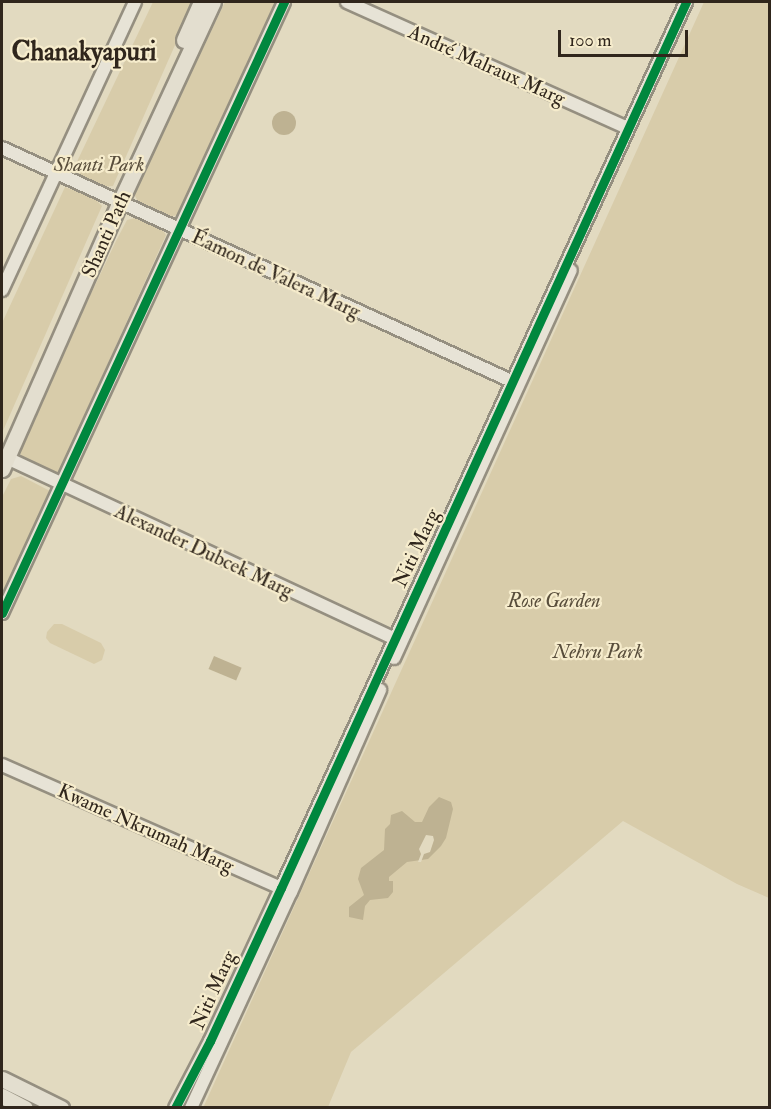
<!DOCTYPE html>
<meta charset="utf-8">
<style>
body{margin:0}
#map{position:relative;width:771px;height:1109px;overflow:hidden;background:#e2dac0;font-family:"IM FELL Double Pica",serif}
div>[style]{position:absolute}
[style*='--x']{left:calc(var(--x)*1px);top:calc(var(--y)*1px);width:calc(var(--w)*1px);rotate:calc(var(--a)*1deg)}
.green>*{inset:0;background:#d8ccaa}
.water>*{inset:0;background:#beb292;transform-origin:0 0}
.round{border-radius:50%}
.pier>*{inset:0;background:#e2dac0}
.roads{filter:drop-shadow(2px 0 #958f80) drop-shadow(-2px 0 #958f80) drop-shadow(0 2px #958f80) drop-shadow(0 -2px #958f80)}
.minor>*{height:12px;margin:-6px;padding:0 6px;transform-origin:6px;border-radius:6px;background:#e7e3d6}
.major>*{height:15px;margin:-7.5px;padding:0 7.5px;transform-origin:7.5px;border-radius:7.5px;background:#e3decf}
.cycleway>*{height:9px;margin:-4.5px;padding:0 4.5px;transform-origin:4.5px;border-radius:4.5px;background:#00873e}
span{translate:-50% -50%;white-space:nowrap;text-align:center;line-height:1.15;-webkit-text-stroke:4.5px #f6eccc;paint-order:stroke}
.street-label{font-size:20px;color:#30261c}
.park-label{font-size:20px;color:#584d3b;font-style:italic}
.district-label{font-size:26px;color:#30261c;font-weight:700}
.frame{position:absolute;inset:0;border:3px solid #30261c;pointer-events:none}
.scale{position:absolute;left:558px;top:30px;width:130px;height:27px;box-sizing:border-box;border:3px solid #30261c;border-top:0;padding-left:8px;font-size:18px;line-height:21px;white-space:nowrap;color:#30261c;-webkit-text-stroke:4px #f6eccc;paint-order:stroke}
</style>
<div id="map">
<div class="green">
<i style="clip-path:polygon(153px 2px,194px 2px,113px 186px,98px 187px,76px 177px,73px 170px)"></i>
<i style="clip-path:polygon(225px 2px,276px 2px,179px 215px,166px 217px,140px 205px,134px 194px)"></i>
<i style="clip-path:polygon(704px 2px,769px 2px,769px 898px,737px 884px,623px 821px,351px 1052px,328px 1107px,203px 1108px)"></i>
<i style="clip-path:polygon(65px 187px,93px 197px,102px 206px,2px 433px,2px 323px)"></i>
<i style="clip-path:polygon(135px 218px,160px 226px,166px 235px,57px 476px,22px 461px,19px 446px,116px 241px,127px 220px)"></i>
<i style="clip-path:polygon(21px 476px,50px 491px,2px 598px,2px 497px,11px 479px)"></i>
<i style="clip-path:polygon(54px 624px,62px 624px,101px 643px,105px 650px,102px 660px,94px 664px,50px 643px,46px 638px,47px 632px)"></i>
</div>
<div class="water">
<i class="round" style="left:272px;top:111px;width:24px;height:24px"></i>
<i style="left:214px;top:656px;width:30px;height:14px;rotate:23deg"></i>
<i style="clip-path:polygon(439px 797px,451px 802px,453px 809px,446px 838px,441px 846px,428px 859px,407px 862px,389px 877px,389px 881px,393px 881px,393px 892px,388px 898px,370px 900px,365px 906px,363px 920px,349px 917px,349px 907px,364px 895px,358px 879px,361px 868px,384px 850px,385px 829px,390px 824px,391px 815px,402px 811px,415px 822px,422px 822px,429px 807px)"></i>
</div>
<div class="pier">
<i style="clip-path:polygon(426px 835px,433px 836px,434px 840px,430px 852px,424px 854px,421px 862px,418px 862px,421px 854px,419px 849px)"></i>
</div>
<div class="roads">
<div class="minor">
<i style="--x:347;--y:2;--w:307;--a:24.2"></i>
<i style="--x:2;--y:148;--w:567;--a:24.58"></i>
<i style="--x:2;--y:290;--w:317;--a:-65.2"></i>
<i style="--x:7;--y:458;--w:434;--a:25"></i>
<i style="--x:2;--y:613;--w:673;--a:-65.22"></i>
<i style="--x:394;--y:658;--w:426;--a:-65.5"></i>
<i style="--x:2;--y:765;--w:310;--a:23.8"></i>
<i style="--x:175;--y:1108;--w:76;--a:-62.4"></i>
<i style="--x:210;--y:1041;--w:169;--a:-65.1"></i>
<i style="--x:281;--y:888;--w:974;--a:-65.43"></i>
<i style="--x:191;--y:1108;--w:238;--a:-65.2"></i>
<i style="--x:291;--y:892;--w:221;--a:-66.2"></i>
</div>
<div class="major">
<i style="--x:184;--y:40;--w:42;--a:-65.9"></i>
<i style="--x:2;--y:469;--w:292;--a:-66.2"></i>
<i style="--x:120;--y:202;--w:221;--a:-65.1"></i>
<i style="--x:2;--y:1079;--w:66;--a:26.2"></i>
<i style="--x:2;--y:1096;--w:26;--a:28"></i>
</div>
</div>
<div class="cycleway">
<i style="--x:2;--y:613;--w:673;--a:-65.22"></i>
<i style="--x:175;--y:1108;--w:76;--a:-62.4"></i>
<i style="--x:210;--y:1041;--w:169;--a:-65.1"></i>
<i style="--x:281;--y:888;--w:974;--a:-65.43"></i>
</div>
<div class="street-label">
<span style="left:487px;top:65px;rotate:24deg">André Malraux Marg</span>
<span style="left:106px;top:234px;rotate:-66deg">Shanti Path</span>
<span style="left:276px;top:274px;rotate:25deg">Éamon de Valera Marg</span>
<span style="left:416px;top:548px;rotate:-65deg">Niti Marg</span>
<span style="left:204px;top:551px;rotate:25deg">Alexander Dubcek Marg</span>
<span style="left:146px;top:828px;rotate:24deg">Kwame Nkrumah Marg</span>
<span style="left:213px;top:990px;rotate:-66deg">Niti Marg</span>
</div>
<div class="park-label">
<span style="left:99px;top:164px">Shanti Park</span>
<span style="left:554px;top:600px">Rose Garden</span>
<span style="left:598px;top:651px">Nehru Park</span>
</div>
<div class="district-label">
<span style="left:84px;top:53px">Chanakyapuri</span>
</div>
<div class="frame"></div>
<div class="scale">100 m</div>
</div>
